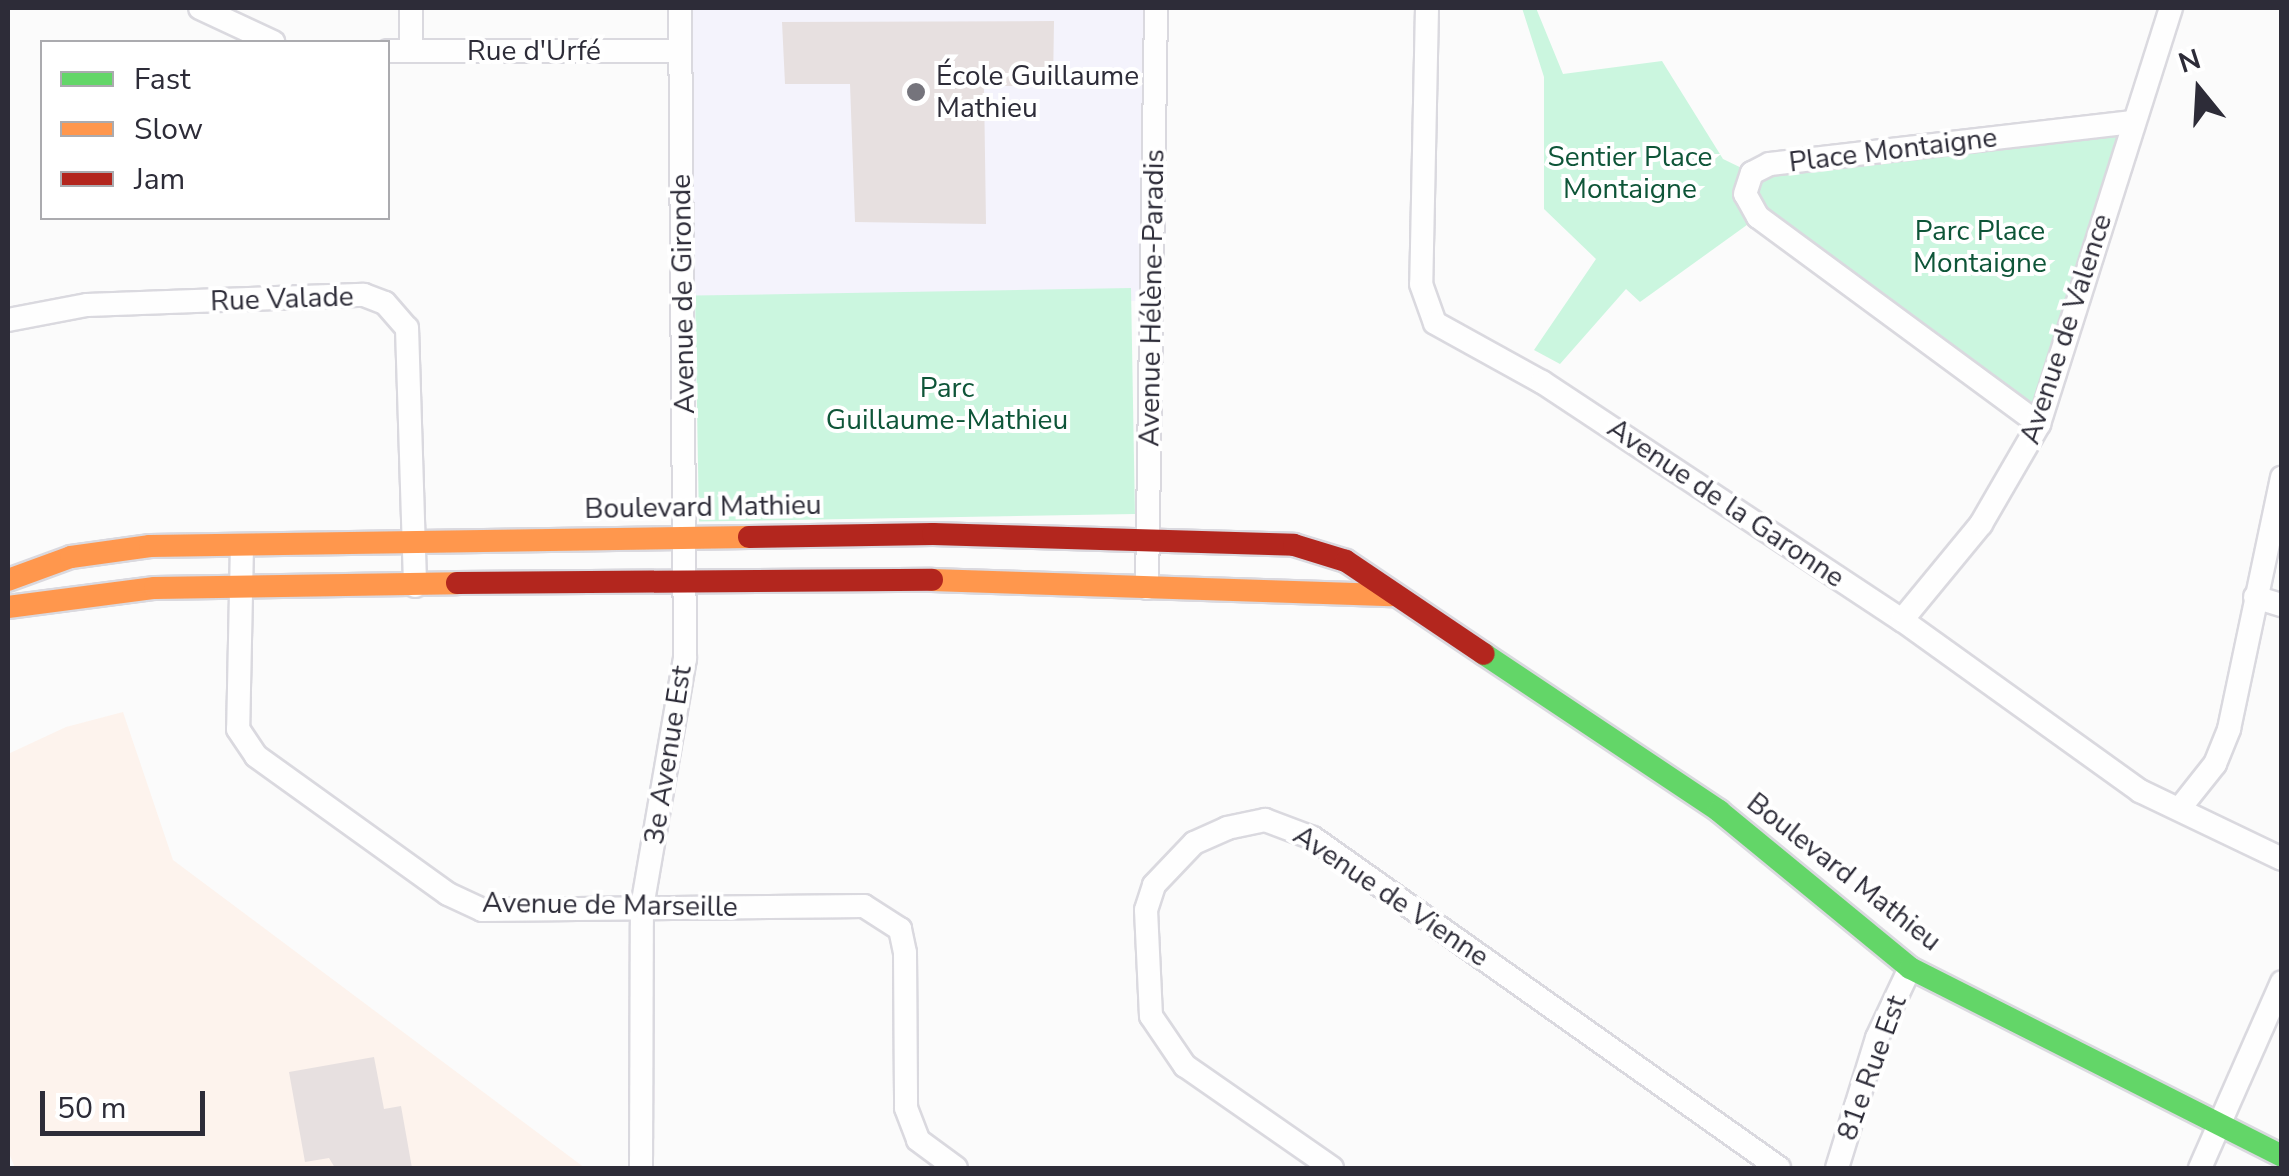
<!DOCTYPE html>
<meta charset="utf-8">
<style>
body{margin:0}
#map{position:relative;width:2289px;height:1176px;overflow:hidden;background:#fbfbfb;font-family:"Nunito Sans",sans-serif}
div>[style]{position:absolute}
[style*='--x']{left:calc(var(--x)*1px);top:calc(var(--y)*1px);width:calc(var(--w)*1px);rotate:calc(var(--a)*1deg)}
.commercial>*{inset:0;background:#fdf3ed}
.built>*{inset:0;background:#f4f3fc;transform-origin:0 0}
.green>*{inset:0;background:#cbf6df;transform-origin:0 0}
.building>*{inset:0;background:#e7e0e0}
.roads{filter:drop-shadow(2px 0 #dad9df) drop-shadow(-2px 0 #dad9df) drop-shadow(0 2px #dad9df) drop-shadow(0 -2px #dad9df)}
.street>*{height:22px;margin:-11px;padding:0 11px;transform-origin:11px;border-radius:11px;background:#fefefe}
.fast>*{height:22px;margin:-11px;padding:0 11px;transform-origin:11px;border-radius:11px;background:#63d668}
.slow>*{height:22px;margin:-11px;padding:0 11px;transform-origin:11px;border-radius:11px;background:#ff974d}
.jam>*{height:22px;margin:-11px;padding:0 11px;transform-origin:11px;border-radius:11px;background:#b3261e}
.dots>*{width:28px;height:28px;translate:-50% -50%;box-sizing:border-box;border:5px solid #fff;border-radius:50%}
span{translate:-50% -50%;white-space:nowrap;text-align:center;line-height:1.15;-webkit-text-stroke:8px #fff;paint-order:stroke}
.street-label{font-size:28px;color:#2d2c38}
.poi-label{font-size:28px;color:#2d2c38}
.left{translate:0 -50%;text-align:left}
.park-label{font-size:28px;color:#0e5538}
.frame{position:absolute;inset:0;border:10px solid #2d2c38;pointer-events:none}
.legend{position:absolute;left:40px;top:40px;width:350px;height:180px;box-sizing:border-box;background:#fff;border:2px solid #ababaf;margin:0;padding:12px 18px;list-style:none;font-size:30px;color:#2d2c38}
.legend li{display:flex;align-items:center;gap:20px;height:50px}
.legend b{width:50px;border:2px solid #ababaf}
.north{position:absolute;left:2149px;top:40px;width:100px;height:100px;-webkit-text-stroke:8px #fff;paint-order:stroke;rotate:342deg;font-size:28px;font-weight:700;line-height:40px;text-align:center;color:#2d2c38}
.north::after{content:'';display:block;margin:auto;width:35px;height:45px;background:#2d2c38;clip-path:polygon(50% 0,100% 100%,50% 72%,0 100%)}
.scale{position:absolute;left:40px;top:1091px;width:165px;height:45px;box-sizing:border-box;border:5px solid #2d2c38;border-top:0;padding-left:12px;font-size:30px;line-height:35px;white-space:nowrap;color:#2d2c38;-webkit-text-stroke:8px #fff;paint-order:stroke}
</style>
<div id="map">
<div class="commercial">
<i style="clip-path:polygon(123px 712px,173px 860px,585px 1168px,15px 1168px,8px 1151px,8px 754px,66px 727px)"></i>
</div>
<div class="built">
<i style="left:685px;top:8px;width:466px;height:293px"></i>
</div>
<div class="green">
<i style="clip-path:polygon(1522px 8px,1536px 8px,1563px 74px,1662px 61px,1723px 159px,1752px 173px,2133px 122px,2039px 424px,1758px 217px,1640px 302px,1626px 289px,1560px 364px,1534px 350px,1596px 259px,1544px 209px,1544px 77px)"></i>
<i style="left:1131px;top:288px;width:226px;height:436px;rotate:89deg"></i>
</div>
<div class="building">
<i style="clip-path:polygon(1054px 21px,1053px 86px,984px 86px,986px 224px,855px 222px,850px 84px,785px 84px,782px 22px)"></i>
<i style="clip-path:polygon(374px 1057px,384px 1109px,401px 1106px,412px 1168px,335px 1168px,329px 1158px,305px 1162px,289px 1072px)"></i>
</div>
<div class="roads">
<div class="street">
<i style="--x:200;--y:8;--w:81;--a:25"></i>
<i style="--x:411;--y:8;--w:43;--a:90"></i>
<i style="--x:1427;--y:8;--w:276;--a:91.2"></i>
<i style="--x:1421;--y:284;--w:41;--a:70.3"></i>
<i style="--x:1435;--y:323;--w:122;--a:28.9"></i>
<i style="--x:1542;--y:382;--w:432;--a:33.5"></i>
<i style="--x:1902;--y:620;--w:293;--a:35.7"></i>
<i style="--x:2140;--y:791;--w:157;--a:25.6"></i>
<i style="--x:388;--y:51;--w:292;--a:0"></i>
<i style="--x:8;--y:320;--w:80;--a:-10.8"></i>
<i style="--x:87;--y:305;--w:277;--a:-2.1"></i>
<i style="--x:364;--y:295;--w:22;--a:21"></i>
<i style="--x:385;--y:303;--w:33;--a:49"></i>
<i style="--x:407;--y:328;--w:258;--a:88.2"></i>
<i style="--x:2039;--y:424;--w:349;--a:-143.6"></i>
<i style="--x:1758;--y:217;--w:26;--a:-119"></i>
<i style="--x:1745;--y:194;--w:22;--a:-72"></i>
<i style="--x:1752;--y:173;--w:20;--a:-27"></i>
<i style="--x:1770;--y:164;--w:365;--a:-6.6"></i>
<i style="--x:242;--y:545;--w:184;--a:91.2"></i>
<i style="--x:238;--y:729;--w:32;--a:56"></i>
<i style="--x:256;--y:756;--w:236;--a:35.7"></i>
<i style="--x:448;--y:894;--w:38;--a:25"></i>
<i style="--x:482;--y:910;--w:382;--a:-0.6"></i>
<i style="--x:864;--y:906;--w:43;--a:32.6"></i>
<i style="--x:900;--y:929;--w:25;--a:78"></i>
<i style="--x:905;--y:953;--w:155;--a:89.6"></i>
<i style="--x:906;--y:1108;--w:34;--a:69"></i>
<i style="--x:918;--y:1140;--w:47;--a:36.4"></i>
<i style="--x:1147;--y:588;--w:580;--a:-89.11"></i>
<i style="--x:2255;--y:597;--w:28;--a:17"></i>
<i style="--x:1902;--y:620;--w:124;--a:-50.5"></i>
<i style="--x:1981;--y:524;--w:116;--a:-59.9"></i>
<i style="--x:2039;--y:424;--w:436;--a:-72.4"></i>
<i style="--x:2180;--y:808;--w:56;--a:-51.5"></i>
<i style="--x:2215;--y:764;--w:38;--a:-68"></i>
<i style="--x:2229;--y:729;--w:257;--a:-78.1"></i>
<i style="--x:641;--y:1168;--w:261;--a:-89.8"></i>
<i style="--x:642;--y:907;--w:252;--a:-80.2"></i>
<i style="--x:685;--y:659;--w:651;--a:-90.44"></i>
<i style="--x:1332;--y:1168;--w:179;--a:-145.2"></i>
<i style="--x:1185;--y:1066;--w:60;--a:-124.2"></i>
<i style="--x:1151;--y:1016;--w:106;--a:-92.7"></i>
<i style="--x:1146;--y:910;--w:26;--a:-72"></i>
<i style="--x:1154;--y:885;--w:58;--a:-46.4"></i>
<i style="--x:1194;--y:843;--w:36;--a:-24"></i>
<i style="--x:1227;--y:828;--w:39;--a:-12"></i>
<i style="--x:1265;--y:820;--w:51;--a:20.6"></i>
<i style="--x:1313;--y:838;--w:571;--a:35.3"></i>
<i style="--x:1837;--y:1168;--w:136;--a:-72.9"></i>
<i style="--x:1877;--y:1038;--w:77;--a:-64.8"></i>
<i style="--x:2200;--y:1168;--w:203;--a:-66.2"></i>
</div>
<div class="fast">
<i style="--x:1484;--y:654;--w:283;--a:33.7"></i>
<i style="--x:1719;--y:811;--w:247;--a:39.4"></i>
<i style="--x:1910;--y:968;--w:417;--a:26.8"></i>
</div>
<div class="slow">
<i style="--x:8;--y:580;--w:67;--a:-20.1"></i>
<i style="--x:71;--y:557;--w:80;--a:-7.9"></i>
<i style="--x:150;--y:546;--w:599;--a:-0.86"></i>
<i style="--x:932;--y:580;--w:460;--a:1.9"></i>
<i style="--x:8;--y:607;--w:148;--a:-7.4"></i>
<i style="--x:155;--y:588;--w:302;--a:-0.9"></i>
</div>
<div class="jam">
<i style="--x:749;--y:537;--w:184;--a:-0.9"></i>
<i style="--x:933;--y:534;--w:361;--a:1.7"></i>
<i style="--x:1294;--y:545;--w:54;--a:17.1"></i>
<i style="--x:1346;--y:561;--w:166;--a:34"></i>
<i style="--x:457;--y:583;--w:475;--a:-0.4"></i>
</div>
</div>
<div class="dots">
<i style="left:916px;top:92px;background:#75747c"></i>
</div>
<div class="street-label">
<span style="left:534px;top:51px">Rue d'Urfé</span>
<span style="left:1893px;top:150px;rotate:-7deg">Place Montaigne</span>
<span style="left:683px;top:294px;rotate:-91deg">Avenue de Gironde</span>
<span style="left:1152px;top:298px;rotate:-89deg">Avenue Hélène-Paradis</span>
<span style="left:282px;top:299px;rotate:-2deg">Rue Valade</span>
<span style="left:2066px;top:329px;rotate:-72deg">Avenue de Valence</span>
<span style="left:1726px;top:503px;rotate:34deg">Avenue de la Garonne</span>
<span style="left:703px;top:507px;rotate:-1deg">Boulevard Mathieu</span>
<span style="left:668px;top:755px;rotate:-81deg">3e Avenue Est</span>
<span style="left:1844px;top:872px;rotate:38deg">Boulevard Mathieu</span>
<span style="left:1391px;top:896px;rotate:34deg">Avenue de Vienne</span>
<span style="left:610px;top:905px;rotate:1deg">Avenue de Marseille</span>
<span style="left:1872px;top:1068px;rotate:-70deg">81e Rue Est</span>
</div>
<div class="poi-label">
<span class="left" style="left:936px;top:92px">École Guillaume<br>Mathieu</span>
</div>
<div class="park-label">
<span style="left:1630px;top:173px">Sentier Place<br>Montaigne</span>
<span style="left:1980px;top:247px">Parc Place<br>Montaigne</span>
<span style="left:947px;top:404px">Parc<br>Guillaume-Mathieu</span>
</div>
<div class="frame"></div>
<ul class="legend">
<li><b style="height:12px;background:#63d668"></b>Fast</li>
<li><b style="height:12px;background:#ff974d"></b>Slow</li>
<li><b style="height:12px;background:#b3261e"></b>Jam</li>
</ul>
<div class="north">N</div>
<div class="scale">50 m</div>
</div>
